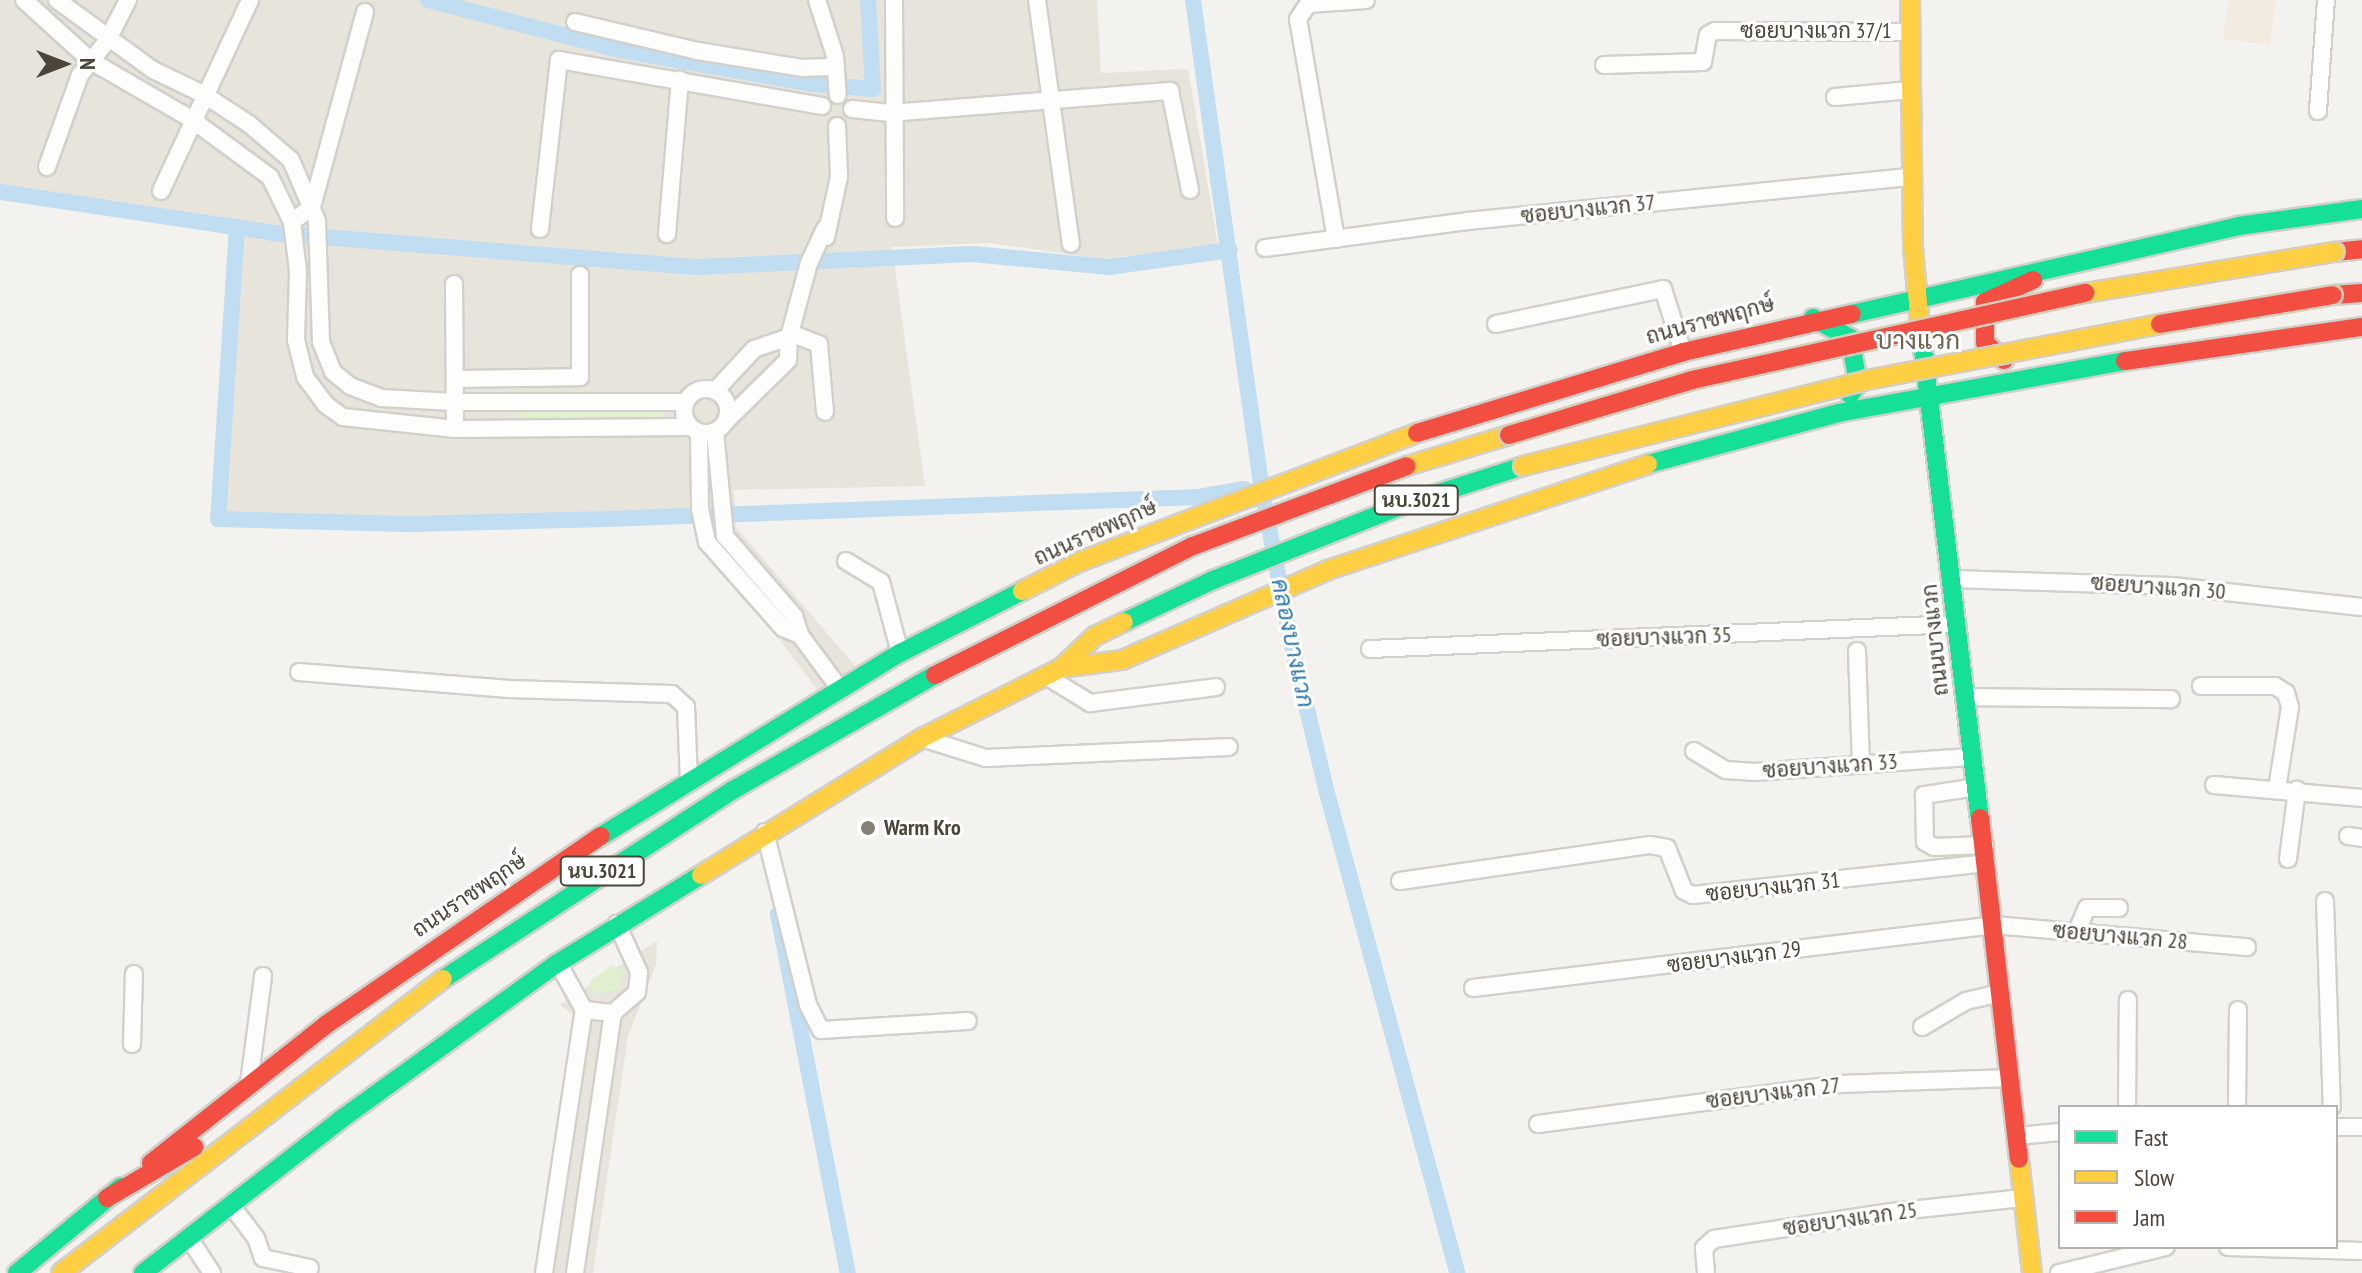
<!DOCTYPE html>
<meta charset="utf-8">
<style>
body{margin:0}
#map{position:relative;width:2362px;height:1273px;overflow:hidden;background:#f4f2ee;font-family:"PT Sans Narrow",Sarabun,sans-serif}
div>[style]{position:absolute}
[style*='--x']{left:calc(var(--x)*1px);top:calc(var(--y)*1px);width:calc(var(--w)*1px);rotate:calc(var(--a)*1deg)}
.residential>*{inset:0;background:#e7e4dc}
.commercial>*{inset:0;background:#f3ebdf}
.green>*{inset:0;background:#e1eecf;transform-origin:0 0}
.canal>*{height:16px;margin:-8px;padding:0 8px;transform-origin:8px;border-radius:8px;background:#c0ddf1}
.roads{filter:drop-shadow(2px 0 #d2d0cb) drop-shadow(-2px 0 #d2d0cb) drop-shadow(0 2px #d2d0cb) drop-shadow(0 -2px #d2d0cb)}
.street>*{height:16px;margin:-8px;padding:0 8px;transform-origin:8px;border-radius:8px;background:#fdfdfc}
.street>.ring{margin:-8px;padding:0;box-sizing:content-box;background:none;border:16px solid #fdfdfc;border-radius:50%}
.fast>*{height:18px;margin:-9px;padding:0 9px;transform-origin:9px;border-radius:9px;background:#16e098}
.slow>*{height:18px;margin:-9px;padding:0 9px;transform-origin:9px;border-radius:9px;background:#ffcf43}
.jam>*{height:18px;margin:-9px;padding:0 9px;transform-origin:9px;border-radius:9px;background:#f24e42}
.bridges{filter:drop-shadow(2px 0 #d6cebb) drop-shadow(-2px 0 #d6cebb) drop-shadow(0 2px #d6cebb) drop-shadow(0 -2px #d6cebb)}
.slow-bridge>*{height:18px;margin:-9px;padding:0 9px;transform-origin:9px;border-radius:9px;background:#ffcf43}
.jam-bridge>*{height:18px;margin:-9px;padding:0 9px;transform-origin:9px;border-radius:9px;background:#f24e42}
.dots>*{width:22px;height:22px;translate:-50% -50%;box-sizing:border-box;border:4px solid #fff;border-radius:50%}
span{translate:-50% -50%;white-space:nowrap;text-align:center;line-height:1.15;-webkit-text-stroke:6px #fff;paint-order:stroke}
.shield-label span{padding:2px 6px;background:#fff;border:2px solid;border-radius:6px;-webkit-text-stroke-width:0}
.shield-label{font-size:20px;color:#4b4439;font-weight:700}
.street-label{font-size:22px;color:#4b4439}
.poi-label{font-size:22px;color:#4b4439;font-weight:700}
.left{translate:0 -50%;text-align:left}
.water-label{font-size:24px;color:#2e7ab2;font-style:italic}
.quarter-label{font-size:26px;color:#6e6250}
.legend{position:absolute;left:2058px;top:1105px;width:280px;height:144px;box-sizing:border-box;background:#fff;border:2px solid #b7b4b0;margin:0;padding:10px 14px;list-style:none;font-size:24px;color:#4b4439}
.legend li{display:flex;align-items:center;gap:16px;height:40px}
.legend b{width:40px;border:2px solid #b7b4b0}
.north{position:absolute;left:24px;top:24px;width:80px;height:80px;-webkit-text-stroke:6px #fff;paint-order:stroke;rotate:90deg;font-size:22px;font-weight:700;line-height:32px;text-align:center;color:#4b4439}
.north::after{content:'';display:block;margin:auto;width:28px;height:36px;background:#4b4439;clip-path:polygon(50% 0,100% 100%,50% 72%,0 100%)}
</style>
<div id="map">
<div class="residential">
<i style="clip-path:polygon(0 0,1097px 0,1101px 73px,1188px 69px,1218px 245px,1102px 259px,991px 243px,892px 247px,925px 486px,734px 490px,736px 527px,857px 668px,821px 695px,707px 542px,701px 516px,225px 518px,243px 228px,0 188px)"></i>
<i style="clip-path:polygon(657px 941px,656px 965px,628px 1036px,593px 1273px,549px 1273px,573px 1089px,574px 1016px,560px 1005px)"></i>
</div>
<div class="commercial">
<i style="clip-path:polygon(2229px 0,2276px 0,2270px 45px,2223px 39px)"></i>
</div>
<div class="green">
<i style="left:664px;top:412px;width:8px;height:149px;rotate:90deg"></i>
<i style="clip-path:polygon(612px 965px,625px 970px,618px 991px,593px 993px,589px 982px)"></i>
</div>
<div class="canal">
<i style="--x:428;--y:0;--w:198;--a:14.6"></i>
<i style="--x:620;--y:50;--w:196;--a:10"></i>
<i style="--x:813;--y:84;--w:60;--a:4.8"></i>
<i style="--x:873;--y:89;--w:89;--a:-93.2"></i>
<i style="--x:1193;--y:0;--w:491;--a:82"></i>
<i style="--x:1261;--y:486;--w:159;--a:79.1"></i>
<i style="--x:1291;--y:642;--w:155;--a:76.6"></i>
<i style="--x:1327;--y:793;--w:497;--a:74.8"></i>
<i style="--x:0;--y:192;--w:276;--a:8.5"></i>
<i style="--x:273;--y:233;--w:426;--a:4.6"></i>
<i style="--x:698;--y:267;--w:274;--a:-2.7"></i>
<i style="--x:972;--y:254;--w:138;--a:5.4"></i>
<i style="--x:1109;--y:267;--w:122;--a:-8"></i>
<i style="--x:237;--y:227;--w:293;--a:93.7"></i>
<i style="--x:218;--y:519;--w:197;--a:1.5"></i>
<i style="--x:415;--y:524;--w:192;--a:-1.5"></i>
<i style="--x:607;--y:519;--w:592;--a:-2.13"></i>
<i style="--x:1199;--y:497;--w:46;--a:-10.1"></i>
<i style="--x:778;--y:914;--w:366;--a:79"></i>
</div>
<div class="roads">
<div class="street">
<i style="--x:24;--y:0;--w:91;--a:42.3"></i>
<i style="--x:91;--y:61;--w:116;--a:30.1"></i>
<i style="--x:191;--y:119;--w:98;--a:36.3"></i>
<i style="--x:270;--y:177;--w:50;--a:63.9"></i>
<i style="--x:292;--y:222;--w:49;--a:83"></i>
<i style="--x:298;--y:271;--w:69;--a:91.7"></i>
<i style="--x:296;--y:340;--w:38;--a:76"></i>
<i style="--x:305;--y:377;--w:34;--a:53"></i>
<i style="--x:325;--y:404;--w:22;--a:36"></i>
<i style="--x:343;--y:417;--w:113;--a:6.1"></i>
<i style="--x:455;--y:429;--w:234;--a:-0.5"></i>
<i style="--x:57;--y:0;--w:119;--a:36.1"></i>
<i style="--x:153;--y:70;--w:55;--a:25.6"></i>
<i style="--x:203;--y:94;--w:55;--a:33.1"></i>
<i style="--x:249;--y:124;--w:55;--a:40.6"></i>
<i style="--x:291;--y:160;--w:66;--a:66.9"></i>
<i style="--x:317;--y:221;--w:121;--a:88.1"></i>
<i style="--x:321;--y:342;--w:32;--a:68"></i>
<i style="--x:333;--y:372;--w:22;--a:39"></i>
<i style="--x:350;--y:386;--w:33;--a:21"></i>
<i style="--x:381;--y:398;--w:74;--a:3.1"></i>
<i style="--x:455;--y:402;--w:230;--a:0"></i>
<i style="--x:817;--y:0;--w:59;--a:72.2"></i>
<i style="--x:835;--y:56;--w:39;--a:86"></i>
<i style="--x:894;--y:0;--w:218;--a:89.7"></i>
<i style="--x:1037;--y:0;--w:246;--a:82.1"></i>
<i style="--x:575;--y:22;--w:126;--a:13.3"></i>
<i style="--x:698;--y:51;--w:105;--a:9.3"></i>
<i style="--x:802;--y:68;--w:34;--a:-2"></i>
<i style="--x:1604;--y:65;--w:99;--a:-1.7"></i>
<i style="--x:1703;--y:62;--w:27;--a:-80"></i>
<i style="--x:1708;--y:35;--w:8;--a:-30"></i>
<i style="--x:1715;--y:31;--w:195;--a:0.3"></i>
<i style="--x:1835;--y:97;--w:75;--a:-5.3"></i>
<i style="--x:852;--y:109;--w:38;--a:6"></i>
<i style="--x:890;--y:113;--w:281;--a:-4.5"></i>
<i style="--x:1170;--y:91;--w:101;--a:78.6"></i>
<i style="--x:2318;--y:111;--w:111;--a:-85.9"></i>
<i style="--x:47;--y:167;--w:98;--a:-70.3"></i>
<i style="--x:80;--y:75;--w:43;--a:-51.5"></i>
<i style="--x:107;--y:41;--w:46;--a:-62.9"></i>
<i style="--x:161;--y:191;--w:211;--a:-65"></i>
<i style="--x:292;--y:222;--w:25;--a:-37"></i>
<i style="--x:312;--y:207;--w:202;--a:-74.8"></i>
<i style="--x:540;--y:229;--w:170;--a:-83.6"></i>
<i style="--x:559;--y:60;--w:267;--a:9.9"></i>
<i style="--x:667;--y:234;--w:155;--a:-85.2"></i>
<i style="--x:826;--y:237;--w:61;--a:-77.8"></i>
<i style="--x:839;--y:177;--w:51;--a:-92.2"></i>
<i style="--x:1336;--y:239;--w:223;--a:-99.8"></i>
<i style="--x:1298;--y:19;--w:18;--a:-56"></i>
<i style="--x:1308;--y:4;--w:58;--a:-3.9"></i>
<i style="--x:1265;--y:248;--w:205;--a:-7.6"></i>
<i style="--x:1468;--y:221;--w:445;--a:-5.7"></i>
<i style="--x:454;--y:284;--w:145;--a:89.6"></i>
<i style="--x:1496;--y:324;--w:171;--a:-11.8"></i>
<i style="--x:1663;--y:289;--w:66;--a:72.4"></i>
<i style="--x:790;--y:333;--w:31;--a:21"></i>
<i style="--x:819;--y:344;--w:68;--a:85"></i>
<i style="--x:456;--y:379;--w:124;--a:-0.9"></i>
<i style="--x:580;--y:377;--w:102;--a:-90"></i>
<i class="ring" style="left:684px;top:389px;width:28px;height:28px"></i>
<i style="--x:715;--y:391;--w:57;--a:-47.1"></i>
<i style="--x:754;--y:349;--w:37;--a:-19"></i>
<i style="--x:726;--y:421;--w:87;--a:-44.5"></i>
<i style="--x:788;--y:360;--w:23;--a:-88"></i>
<i style="--x:789;--y:337;--w:77;--a:-74.9"></i>
<i style="--x:809;--y:263;--w:38;--a:-65"></i>
<i style="--x:715;--y:432;--w:104;--a:84.5"></i>
<i style="--x:725;--y:536;--w:106;--a:49.2"></i>
<i style="--x:794;--y:616;--w:20;--a:72"></i>
<i style="--x:800;--y:635;--w:67;--a:53.5"></i>
<i style="--x:699;--y:433;--w:76;--a:89.2"></i>
<i style="--x:700;--y:509;--w:34;--a:78"></i>
<i style="--x:707;--y:542;--w:115;--a:48.5"></i>
<i style="--x:783;--y:628;--w:18;--a:22"></i>
<i style="--x:846;--y:561;--w:41;--a:31"></i>
<i style="--x:881;--y:582;--w:73;--a:75"></i>
<i style="--x:1952;--y:579;--w:220;--a:1.8"></i>
<i style="--x:2172;--y:586;--w:191;--a:6.3"></i>
<i style="--x:1370;--y:649;--w:588;--a:-2.44"></i>
<i style="--x:1857;--y:651;--w:113;--a:88"></i>
<i style="--x:299;--y:672;--w:211;--a:4.6"></i>
<i style="--x:509;--y:689;--w:163;--a:1.8"></i>
<i style="--x:672;--y:694;--w:19;--a:43"></i>
<i style="--x:686;--y:707;--w:74;--a:87.7"></i>
<i style="--x:1046;--y:676;--w:52;--a:31.5"></i>
<i style="--x:1090;--y:703;--w:127;--a:-7.2"></i>
<i style="--x:2201;--y:686;--w:74;--a:0"></i>
<i style="--x:2275;--y:686;--w:13;--a:32"></i>
<i style="--x:2286;--y:693;--w:15;--a:74"></i>
<i style="--x:2290;--y:707;--w:83;--a:99"></i>
<i style="--x:1966;--y:697;--w:205;--a:0.6"></i>
<i style="--x:922;--y:738;--w:67;--a:17.4"></i>
<i style="--x:986;--y:758;--w:243;--a:-2.6"></i>
<i style="--x:1694;--y:751;--w:37;--a:31"></i>
<i style="--x:1726;--y:770;--w:29;--a:4"></i>
<i style="--x:1755;--y:772;--w:218;--a:-4"></i>
<i style="--x:2214;--y:785;--w:149;--a:5"></i>
<i style="--x:1977;--y:787;--w:54;--a:171.4"></i>
<i style="--x:1924;--y:795;--w:47;--a:88.8"></i>
<i style="--x:1925;--y:842;--w:10;--a:29"></i>
<i style="--x:1934;--y:847;--w:51;--a:-2.2"></i>
<i style="--x:765;--y:832;--w:178;--a:76"></i>
<i style="--x:808;--y:1005;--w:28;--a:63"></i>
<i style="--x:821;--y:1030;--w:147;--a:-3.5"></i>
<i style="--x:2348;--y:836;--w:14;--a:8"></i>
<i style="--x:2288;--y:859;--w:70;--a:-82.6"></i>
<i style="--x:1400;--y:881;--w:253;--a:-8.2"></i>
<i style="--x:1650;--y:845;--w:17;--a:10"></i>
<i style="--x:1667;--y:848;--w:46;--a:68.4"></i>
<i style="--x:1684;--y:891;--w:10;--a:24"></i>
<i style="--x:1693;--y:895;--w:295;--a:-6.2"></i>
<i style="--x:2325;--y:901;--w:206;--a:88.1"></i>
<i style="--x:2077;--y:931;--w:25;--a:-67"></i>
<i style="--x:2087;--y:908;--w:32;--a:0"></i>
<i style="--x:558;--y:963;--w:54;--a:61"></i>
<i style="--x:584;--y:1010;--w:29;--a:6"></i>
<i style="--x:613;--y:1013;--w:32;--a:-41"></i>
<i style="--x:637;--y:992;--w:20;--a:-84"></i>
<i style="--x:639;--y:972;--w:53;--a:-114.6"></i>
<i style="--x:1473;--y:988;--w:525;--a:-6.89"></i>
<i style="--x:1994;--y:925;--w:254;--a:5"></i>
<i style="--x:1922;--y:1027;--w:51;--a:-30.6"></i>
<i style="--x:1966;--y:1001;--w:36;--a:-13"></i>
<i style="--x:132;--y:1044;--w:70;--a:-88.4"></i>
<i style="--x:249;--y:1083;--w:108;--a:-82.5"></i>
<i style="--x:2127;--y:1107;--w:107;--a:-89.5"></i>
<i style="--x:2237;--y:1107;--w:97;--a:-89.4"></i>
<i style="--x:1538;--y:1124;--w:305;--a:-7.5"></i>
<i style="--x:1840;--y:1084;--w:170;--a:-2"></i>
<i style="--x:2336;--y:1127;--w:26;--a:0"></i>
<i style="--x:2016;--y:1136;--w:44;--a:-5.2"></i>
<i style="--x:231;--y:1205;--w:41;--a:52.9"></i>
<i style="--x:256;--y:1238;--w:21;--a:71"></i>
<i style="--x:263;--y:1258;--w:48;--a:12"></i>
<i style="--x:189;--y:1238;--w:42;--a:56.7"></i>
<i style="--x:2228;--y:1247;--w:134;--a:1.7"></i>
<i style="--x:1706;--y:1272;--w:24;--a:-95"></i>
<i style="--x:1704;--y:1248;--w:13;--a:-42"></i>
<i style="--x:1714;--y:1239;--w:178;--a:-8.7"></i>
<i style="--x:1890;--y:1212;--w:135;--a:-6"></i>
<i style="--x:544;--y:1273;--w:266;--a:-81.4"></i>
<i style="--x:575;--y:1273;--w:263;--a:-81.7"></i>
<i style="--x:2059;--y:1273;--w:110;--a:-13.7"></i>
</div>
<div class="fast">
<i style="--x:1852;--y:314;--w:396;--a:-12.8"></i>
<i style="--x:2238;--y:226;--w:125;--a:-7.8"></i>
<i style="--x:1813;--y:318;--w:42;--a:28.4"></i>
<i style="--x:1850;--y:338;--w:46;--a:79.9"></i>
<i style="--x:1858;--y:383;--w:14;--a:124"></i>
<i style="--x:1920;--y:325;--w:497;--a:83.1"></i>
<i style="--x:1648;--y:464;--w:197;--a:-15"></i>
<i style="--x:1838;--y:413;--w:292;--a:-10.3"></i>
<i style="--x:1124;--y:622;--w:98;--a:-25.3"></i>
<i style="--x:1213;--y:580;--w:210;--a:-21.5"></i>
<i style="--x:1408;--y:503;--w:121;--a:-17.8"></i>
<i style="--x:601;--y:836;--w:351;--a:-31.5"></i>
<i style="--x:900;--y:653;--w:137;--a:-26.9"></i>
<i style="--x:443;--y:979;--w:346;--a:-33.1"></i>
<i style="--x:733;--y:790;--w:232;--a:-29.7"></i>
<i style="--x:17;--y:1273;--w:135;--a:-39.6"></i>
<i style="--x:143;--y:1273;--w:249;--a:-37.8"></i>
<i style="--x:340;--y:1120;--w:269;--a:-35.8"></i>
<i style="--x:558;--y:963;--w:168;--a:-31.6"></i>
</div>
<div class="slow">
<i style="--x:1910;--y:0;--w:247;--a:89.3"></i>
<i style="--x:1913;--y:247;--w:78;--a:84.9"></i>
<i style="--x:1407;--y:466;--w:107;--a:-16.9"></i>
<i style="--x:1022;--y:591;--w:64;--a:-27"></i>
<i style="--x:1079;--y:562;--w:362;--a:-20.9"></i>
<i style="--x:1061;--y:668;--w:62;--a:-7.5"></i>
<i style="--x:1122;--y:660;--w:225;--a:-23.6"></i>
<i style="--x:1328;--y:570;--w:337;--a:-18.3"></i>
<i style="--x:701;--y:875;--w:260;--a:-31.8"></i>
<i style="--x:922;--y:738;--w:156;--a:-26.7"></i>
<i style="--x:1061;--y:668;--w:47;--a:-43.3"></i>
<i style="--x:1095;--y:636;--w:32;--a:-26"></i>
<i style="--x:2019;--y:1159;--w:115;--a:83.5"></i>
<i style="--x:61;--y:1273;--w:482;--a:-37.6"></i>
</div>
<div class="jam">
<i style="--x:2335;--y:252;--w:27;--a:-6"></i>
<i style="--x:2333;--y:295;--w:29;--a:-4"></i>
<i style="--x:2004;--y:360;--w:25;--a:-138"></i>
<i style="--x:1985;--y:343;--w:41;--a:-90"></i>
<i style="--x:1985;--y:302;--w:53;--a:-24.6"></i>
<i style="--x:2125;--y:361;--w:239;--a:-8.2"></i>
<i style="--x:1417;--y:433;--w:278;--a:-16.9"></i>
<i style="--x:1683;--y:352;--w:173;--a:-12.7"></i>
<i style="--x:935;--y:675;--w:288;--a:-26.6"></i>
<i style="--x:1193;--y:546;--w:228;--a:-20.5"></i>
<i style="--x:1980;--y:818;--w:343;--a:83.5"></i>
<i style="--x:151;--y:1163;--w:224;--a:-38.3"></i>
<i style="--x:327;--y:1024;--w:332;--a:-34.5"></i>
<i style="--x:107;--y:1198;--w:101;--a:-30.4"></i>
</div>
</div>
<div class="bridges">
<div class="slow-bridge">
<i style="--x:2086;--y:293;--w:252;--a:-9.4"></i>
<i style="--x:1523;--y:466;--w:355;--a:-14"></i>
<i style="--x:1867;--y:380;--w:298;--a:-10.8"></i>
</div>
<div class="jam-bridge">
<i style="--x:2160;--y:324;--w:175;--a:-9.5"></i>
<i style="--x:1509;--y:435;--w:191;--a:-16.7"></i>
<i style="--x:1692;--y:380;--w:403;--a:-12.5"></i>
</div>
</div>
<div class="dots">
<i style="left:868px;top:828px;background:#868178"></i>
</div>
<div class="shield-label">
<span style="left:1416px;top:500px">นบ.3021</span>
<span style="left:602px;top:871px">นบ.3021</span>
</div>
<div class="street-label">
<span style="left:1816px;top:31px">ซอยบางแวก 37/1</span>
<span style="left:1588px;top:209px;rotate:-6deg">ซอยบางแวก 37</span>
<span style="left:1710px;top:320px;rotate:-15deg">ถนนราชพฤกษ์</span>
<span style="left:1095px;top:532px;rotate:-24deg">ถนนราชพฤกษ์</span>
<span style="left:2158px;top:587px;rotate:4deg">ซอยบางแวก 30</span>
<span style="left:1664px;top:637px;rotate:-2deg">ซอยบางแวก 35</span>
<span style="left:1935px;top:640px;rotate:-96deg">ถนนบางแวก</span>
<span style="left:1830px;top:766px;rotate:-4deg">ซอยบางแวก 33</span>
<span style="left:1773px;top:887px;rotate:-6deg">ซอยบางแวก 31</span>
<span style="left:469px;top:895px;rotate:-34deg">ถนนราชพฤกษ์</span>
<span style="left:2120px;top:936px;rotate:5deg">ซอยบางแวก 28</span>
<span style="left:1734px;top:957px;rotate:-7deg">ซอยบางแวก 29</span>
<span style="left:1773px;top:1093px;rotate:-7deg">ซอยบางแวก 27</span>
<span style="left:1850px;top:1219px;rotate:-8deg">ซอยบางแวก 25</span>
</div>
<div class="poi-label">
<span class="left" style="left:884px;top:828px">Warm Kro</span>
</div>
<div class="water-label">
<span style="left:1293px;top:643px;rotate:78deg">คลองบางแวก</span>
</div>
<div class="quarter-label">
<span style="left:1918px;top:340px">บางแวก</span>
</div>
<ul class="legend">
<li><b style="height:10px;background:#16e098"></b>Fast</li>
<li><b style="height:10px;background:#ffcf43"></b>Slow</li>
<li><b style="height:10px;background:#f24e42"></b>Jam</li>
</ul>
<div class="north">N</div>
</div>
